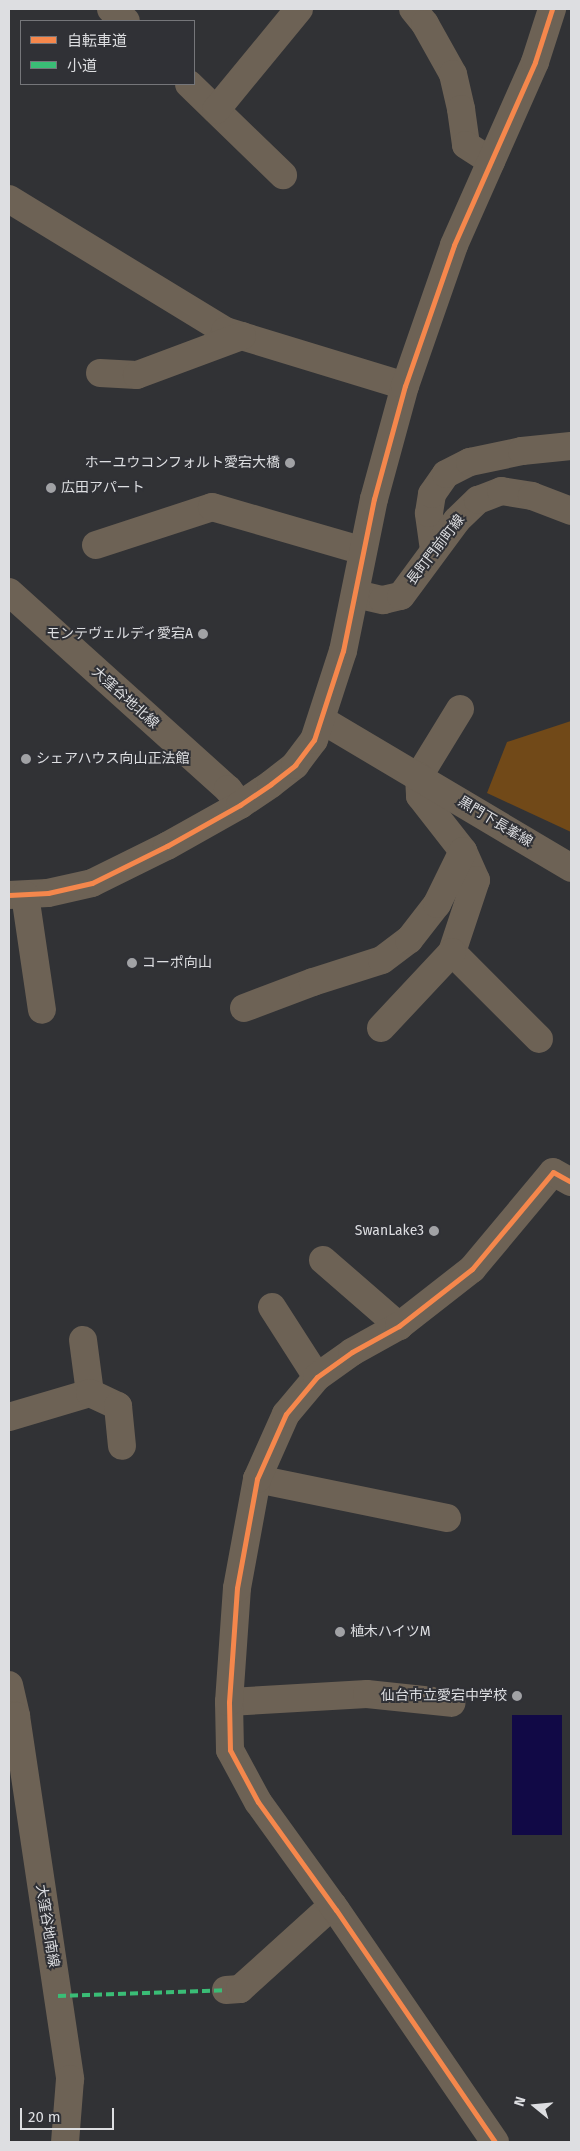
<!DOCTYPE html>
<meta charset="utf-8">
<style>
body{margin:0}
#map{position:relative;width:580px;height:2151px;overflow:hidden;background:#313235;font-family:"Fira Sans","Noto Sans JP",sans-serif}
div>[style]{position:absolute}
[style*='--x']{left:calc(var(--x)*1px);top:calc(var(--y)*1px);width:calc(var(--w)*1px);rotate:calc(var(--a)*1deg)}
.green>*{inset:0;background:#714918}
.water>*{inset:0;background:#110946;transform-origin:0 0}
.minor>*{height:28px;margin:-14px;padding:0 14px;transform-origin:14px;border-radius:14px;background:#6d6255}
.quiet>*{height:4px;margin-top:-2px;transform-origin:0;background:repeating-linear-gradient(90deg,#3abd76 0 8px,transparent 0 12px)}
.cycleway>*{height:5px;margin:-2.5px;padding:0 2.5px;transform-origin:2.5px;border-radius:2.5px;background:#f5874c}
.dots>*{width:14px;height:14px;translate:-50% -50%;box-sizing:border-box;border:2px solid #303136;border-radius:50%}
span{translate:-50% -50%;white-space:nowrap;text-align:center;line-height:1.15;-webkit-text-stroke:4px #303136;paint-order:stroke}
.poi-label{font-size:14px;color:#dddee1}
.right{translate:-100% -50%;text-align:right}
.left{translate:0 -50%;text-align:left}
.street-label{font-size:14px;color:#dddee1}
.frame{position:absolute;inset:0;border:10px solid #dddee1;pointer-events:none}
.legend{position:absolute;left:20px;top:20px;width:175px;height:65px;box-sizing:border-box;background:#303136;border:1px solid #75767a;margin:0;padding:6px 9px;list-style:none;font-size:15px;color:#dddee1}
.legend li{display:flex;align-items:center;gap:10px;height:25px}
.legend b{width:25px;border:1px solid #75767a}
.north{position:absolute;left:510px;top:2081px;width:50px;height:50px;-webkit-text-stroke:4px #303136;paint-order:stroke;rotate:287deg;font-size:14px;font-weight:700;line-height:20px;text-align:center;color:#dddee1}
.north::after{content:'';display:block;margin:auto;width:18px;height:22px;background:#dddee1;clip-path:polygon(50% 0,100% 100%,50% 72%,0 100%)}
.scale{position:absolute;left:20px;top:2108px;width:94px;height:22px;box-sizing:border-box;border:2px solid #dddee1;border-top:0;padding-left:6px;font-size:15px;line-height:18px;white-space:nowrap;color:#dddee1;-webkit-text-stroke:4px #303136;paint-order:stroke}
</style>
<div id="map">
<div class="green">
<i style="clip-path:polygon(571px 721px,571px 832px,487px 793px,507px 742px)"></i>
</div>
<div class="water">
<i style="left:512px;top:1715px;width:50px;height:120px"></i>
</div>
<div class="minor">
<i style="--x:111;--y:9;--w:19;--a:39"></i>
<i style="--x:413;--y:9;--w:19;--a:51"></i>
<i style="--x:425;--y:24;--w:57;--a:60.8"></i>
<i style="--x:453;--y:74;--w:36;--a:77"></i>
<i style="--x:461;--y:109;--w:36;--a:82"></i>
<i style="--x:466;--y:145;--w:30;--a:33"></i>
<i style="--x:189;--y:84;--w:131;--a:44.1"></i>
<i style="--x:216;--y:110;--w:131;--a:-50.6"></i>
<i style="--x:9;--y:199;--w:253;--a:31.4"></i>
<i style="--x:225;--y:331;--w:188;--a:17"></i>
<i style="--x:100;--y:373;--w:37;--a:3"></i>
<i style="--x:137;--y:375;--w:112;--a:-20.4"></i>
<i style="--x:96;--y:545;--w:122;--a:-18.1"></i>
<i style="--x:212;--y:507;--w:157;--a:16.2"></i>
<i style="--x:434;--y:550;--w:37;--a:-98"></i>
<i style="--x:429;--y:513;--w:19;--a:-81"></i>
<i style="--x:432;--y:494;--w:24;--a:-55"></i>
<i style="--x:446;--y:474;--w:27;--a:-27"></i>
<i style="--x:470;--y:462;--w:53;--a:-11.9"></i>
<i style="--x:522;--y:451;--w:49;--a:-5.8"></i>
<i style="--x:9;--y:592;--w:295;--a:42"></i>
<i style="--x:228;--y:789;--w:20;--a:53"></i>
<i style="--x:356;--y:594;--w:28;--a:13"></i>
<i style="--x:383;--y:600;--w:18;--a:-13"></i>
<i style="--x:401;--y:596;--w:94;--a:-53.6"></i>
<i style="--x:457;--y:520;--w:29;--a:-44"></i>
<i style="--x:478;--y:500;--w:25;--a:-21"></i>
<i style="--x:501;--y:491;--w:31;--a:9"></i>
<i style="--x:532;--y:496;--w:42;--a:21"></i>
<i style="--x:460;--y:709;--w:79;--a:121.5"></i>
<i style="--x:419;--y:776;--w:20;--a:87"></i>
<i style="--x:420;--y:796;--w:70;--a:52"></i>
<i style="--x:463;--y:851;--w:32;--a:66"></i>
<i style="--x:476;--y:880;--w:76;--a:108.4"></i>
<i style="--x:452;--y:952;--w:123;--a:45"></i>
<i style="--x:322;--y:720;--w:290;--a:30.7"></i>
<i style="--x:9;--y:895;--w:39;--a:-3"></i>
<i style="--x:48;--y:893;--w:45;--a:-12.8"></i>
<i style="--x:92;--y:883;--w:84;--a:-26.3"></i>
<i style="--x:167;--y:846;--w:84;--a:-29.3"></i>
<i style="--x:240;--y:805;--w:37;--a:-34"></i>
<i style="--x:271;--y:784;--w:31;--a:-38"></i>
<i style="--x:295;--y:765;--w:31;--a:-53"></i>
<i style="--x:314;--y:740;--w:94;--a:-72"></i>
<i style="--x:343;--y:651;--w:155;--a:-78.5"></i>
<i style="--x:374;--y:499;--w:117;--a:-74.7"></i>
<i style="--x:405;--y:386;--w:149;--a:-70.8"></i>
<i style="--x:454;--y:245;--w:200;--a:-66.1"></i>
<i style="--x:535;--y:62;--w:56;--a:-72.2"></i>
<i style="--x:25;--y:895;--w:116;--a:81.6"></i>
<i style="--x:244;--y:1008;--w:74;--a:-20.6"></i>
<i style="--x:313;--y:982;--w:72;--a:-17.7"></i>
<i style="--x:382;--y:960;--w:34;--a:-37"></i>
<i style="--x:409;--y:940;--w:46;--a:-52.1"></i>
<i style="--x:437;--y:904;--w:59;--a:-63.9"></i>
<i style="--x:381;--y:1028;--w:104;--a:-46.9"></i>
<i style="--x:323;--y:1260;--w:101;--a:41"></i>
<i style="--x:272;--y:1307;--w:83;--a:57.3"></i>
<i style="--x:83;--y:1340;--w:53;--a:82.5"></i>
<i style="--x:9;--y:1417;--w:84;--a:-16.5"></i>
<i style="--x:90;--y:1393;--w:31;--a:25"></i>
<i style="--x:118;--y:1406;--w:40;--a:84.3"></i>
<i style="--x:257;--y:1479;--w:194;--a:11.6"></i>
<i style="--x:9;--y:1685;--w:32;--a:77"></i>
<i style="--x:229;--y:1702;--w:138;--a:-3.3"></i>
<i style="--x:367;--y:1694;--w:85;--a:6"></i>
<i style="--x:9;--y:1715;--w:7;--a:8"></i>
<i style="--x:16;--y:1716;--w:367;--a:81.5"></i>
<i style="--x:70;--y:2079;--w:63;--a:94.5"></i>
<i style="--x:226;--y:1990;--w:14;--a:-4"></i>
<i style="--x:240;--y:1989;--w:125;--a:-42.1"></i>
<i style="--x:495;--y:2142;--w:281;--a:-124.4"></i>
<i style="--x:336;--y:1910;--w:133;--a:-125.8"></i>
<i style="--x:258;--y:1802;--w:59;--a:-118.3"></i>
<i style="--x:230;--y:1750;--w:48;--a:-91.2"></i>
<i style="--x:229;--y:1702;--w:114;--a:-86"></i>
<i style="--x:237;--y:1588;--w:111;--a:-79.6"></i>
<i style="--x:257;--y:1479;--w:71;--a:-66"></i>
<i style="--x:286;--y:1414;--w:48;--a:-50"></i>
<i style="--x:317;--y:1377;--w:43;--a:-35.5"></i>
<i style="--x:352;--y:1352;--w:54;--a:-29"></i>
<i style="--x:399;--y:1326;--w:93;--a:-38"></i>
<i style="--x:472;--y:1269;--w:126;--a:-50.1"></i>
<i style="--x:553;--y:1172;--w:21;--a:29"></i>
</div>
<div class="quiet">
<i style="--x:58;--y:1996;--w:168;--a:-2"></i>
</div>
<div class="cycleway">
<i style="--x:9;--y:895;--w:39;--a:-3"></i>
<i style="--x:48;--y:893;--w:45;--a:-12.8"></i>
<i style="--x:92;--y:883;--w:84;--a:-26.3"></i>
<i style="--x:167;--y:846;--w:84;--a:-29.3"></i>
<i style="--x:240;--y:805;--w:37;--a:-34"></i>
<i style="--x:271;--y:784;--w:31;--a:-38"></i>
<i style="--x:295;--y:765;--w:31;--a:-53"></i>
<i style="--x:314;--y:740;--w:94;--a:-72"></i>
<i style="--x:343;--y:651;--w:155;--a:-78.5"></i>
<i style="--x:374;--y:499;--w:117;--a:-74.7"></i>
<i style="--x:405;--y:386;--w:149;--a:-70.8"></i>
<i style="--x:454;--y:245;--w:200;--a:-66.1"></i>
<i style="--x:535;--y:62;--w:56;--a:-72.2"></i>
<i style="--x:495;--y:2142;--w:281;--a:-124.4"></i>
<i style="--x:336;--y:1910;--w:133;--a:-125.8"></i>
<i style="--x:258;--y:1802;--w:59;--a:-118.3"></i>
<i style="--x:230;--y:1750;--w:48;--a:-91.2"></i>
<i style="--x:229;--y:1702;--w:114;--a:-86"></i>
<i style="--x:237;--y:1588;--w:111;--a:-79.6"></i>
<i style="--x:257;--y:1479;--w:71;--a:-66"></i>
<i style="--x:286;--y:1414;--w:48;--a:-50"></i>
<i style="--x:317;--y:1377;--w:43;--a:-35.5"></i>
<i style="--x:352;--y:1352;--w:54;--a:-29"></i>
<i style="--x:399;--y:1326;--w:93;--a:-38"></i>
<i style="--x:472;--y:1269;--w:126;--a:-50.1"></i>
<i style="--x:553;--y:1172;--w:21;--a:29"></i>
</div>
<div class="dots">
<i style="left:290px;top:463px;background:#a1a2a5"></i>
<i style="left:51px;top:488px;background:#a1a2a5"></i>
<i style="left:203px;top:634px;background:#a1a2a5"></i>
<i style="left:26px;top:759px;background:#a1a2a5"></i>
<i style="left:132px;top:963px;background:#a1a2a5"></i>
<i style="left:434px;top:1231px;background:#a1a2a5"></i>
<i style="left:340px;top:1632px;background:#a1a2a5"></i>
<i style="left:517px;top:1696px;background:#a1a2a5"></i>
</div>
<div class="poi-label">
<span class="right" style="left:280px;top:463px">ホーユウコンフォルト愛宕大橋</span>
<span class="left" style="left:61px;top:488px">広田アパート</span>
<span class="right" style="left:193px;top:634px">モンテヴェルディ愛宕A</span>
<span class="left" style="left:36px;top:759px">シェアハウス向山正法館</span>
<span class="left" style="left:142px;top:963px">コーポ向山</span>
<span class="right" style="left:424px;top:1231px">SwanLake3</span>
<span class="left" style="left:350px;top:1632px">植木ハイツM</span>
<span class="right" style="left:507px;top:1696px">仙台市立愛宕中学校</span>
</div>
<div class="street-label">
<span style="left:436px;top:550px;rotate:-52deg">長町門前町線</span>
<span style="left:125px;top:698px;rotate:42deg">大窪谷地北線</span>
<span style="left:495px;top:822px;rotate:31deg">黒門下長峯線</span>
<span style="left:47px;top:1926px;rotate:81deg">大窪谷地南線</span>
</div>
<div class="frame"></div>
<ul class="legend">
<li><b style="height:6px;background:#f5874c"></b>自転車道</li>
<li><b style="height:6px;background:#3abd76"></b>小道</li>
</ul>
<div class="north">N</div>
<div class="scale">20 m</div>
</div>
